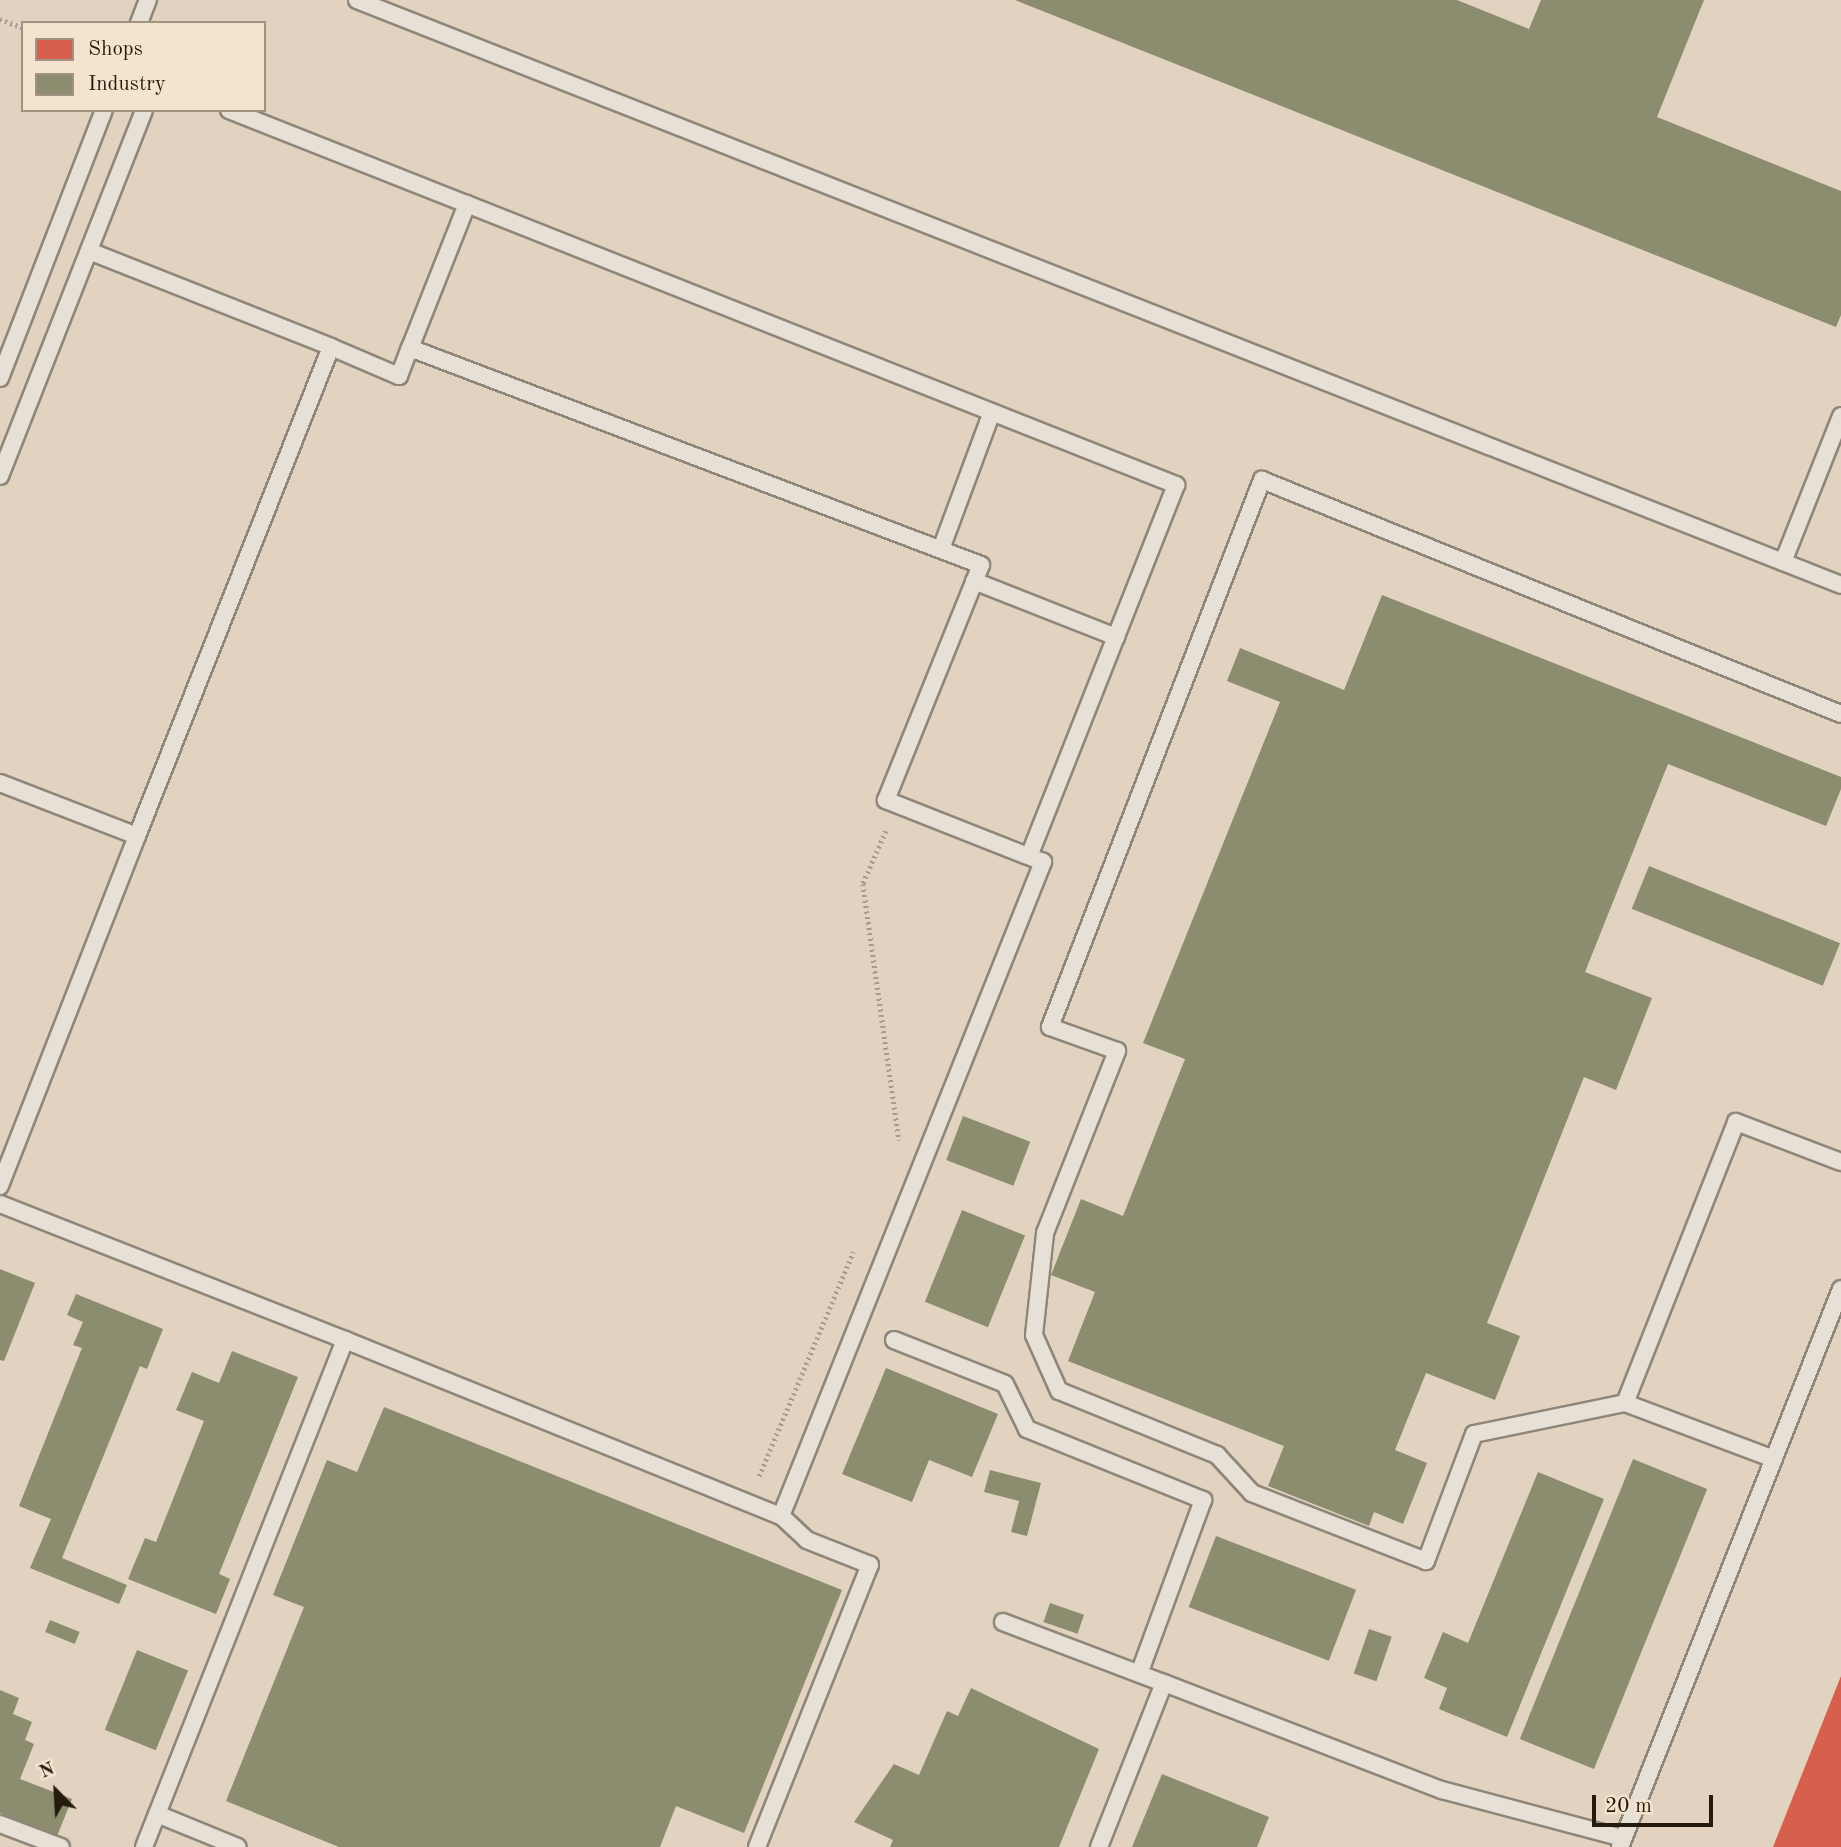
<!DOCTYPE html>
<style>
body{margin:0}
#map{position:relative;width:1841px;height:1847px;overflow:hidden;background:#e1d3bf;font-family:"Old Standard TT",serif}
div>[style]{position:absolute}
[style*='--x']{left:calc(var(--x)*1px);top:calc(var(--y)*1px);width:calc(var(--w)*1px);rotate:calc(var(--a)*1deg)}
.shops>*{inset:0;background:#d6604d}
.industry>*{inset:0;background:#8c8c6e;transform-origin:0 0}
.path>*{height:4.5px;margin-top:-2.25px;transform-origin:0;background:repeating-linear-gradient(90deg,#a29c93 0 2px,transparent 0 5.5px)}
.roads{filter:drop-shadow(2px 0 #8f867a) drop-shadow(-2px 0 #8f867a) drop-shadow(0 2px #8f867a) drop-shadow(0 -2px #8f867a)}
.lane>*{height:16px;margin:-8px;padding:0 8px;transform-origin:8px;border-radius:8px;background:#e6e0d6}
span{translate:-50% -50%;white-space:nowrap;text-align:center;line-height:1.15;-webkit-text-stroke:7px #f4e4cd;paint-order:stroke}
.legend{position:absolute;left:21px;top:21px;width:245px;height:91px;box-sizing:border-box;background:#f4e4cd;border:2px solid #a19381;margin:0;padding:9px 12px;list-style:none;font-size:21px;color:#241a0e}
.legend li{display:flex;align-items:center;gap:14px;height:35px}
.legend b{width:35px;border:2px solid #a19381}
.north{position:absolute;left:21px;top:1756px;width:70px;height:70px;-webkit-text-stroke:5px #f4e4cd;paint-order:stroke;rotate:336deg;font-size:19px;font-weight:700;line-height:28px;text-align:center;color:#241a0e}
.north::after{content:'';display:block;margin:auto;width:24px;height:32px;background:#241a0e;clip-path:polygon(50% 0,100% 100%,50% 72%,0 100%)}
.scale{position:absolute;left:1592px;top:1795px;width:121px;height:32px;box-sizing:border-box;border:4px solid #241a0e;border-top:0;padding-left:9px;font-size:21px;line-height:24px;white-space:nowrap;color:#241a0e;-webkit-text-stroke:5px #f4e4cd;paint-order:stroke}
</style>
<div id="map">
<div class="shops">
<i style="clip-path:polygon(1841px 1676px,1841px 1847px,1773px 1847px)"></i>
</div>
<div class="industry">
<i style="clip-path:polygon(1015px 0,1457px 0,1529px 29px,1541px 0,1704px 0,1657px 117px,1841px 191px,1841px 315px,1836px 327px)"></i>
<i style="clip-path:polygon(1382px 595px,1841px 777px,1841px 789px,1826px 826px,1668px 764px,1585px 972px,1652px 998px,1616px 1090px,1584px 1077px,1487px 1323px,1520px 1336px,1495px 1400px,1426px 1373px,1395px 1450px,1427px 1463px,1403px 1524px,1374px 1512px,1369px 1526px,1268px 1486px,1284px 1446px,1068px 1361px,1095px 1292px,1051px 1275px,1081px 1199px,1123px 1216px,1185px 1059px,1143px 1043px,1280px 702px,1227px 681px,1240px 648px,1344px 690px)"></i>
<i style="left:1649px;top:866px;width:206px;height:46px;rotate:22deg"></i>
<i style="left:963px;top:1116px;width:72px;height:47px;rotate:21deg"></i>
<i style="left:962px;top:1210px;width:68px;height:99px;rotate:22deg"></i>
<i style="clip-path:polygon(0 1269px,35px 1283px,4px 1361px,0 1360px)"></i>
<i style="clip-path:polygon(76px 1294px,163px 1329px,147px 1369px,140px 1366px,62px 1558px,127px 1585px,119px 1604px,30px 1568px,51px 1519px,19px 1506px,82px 1348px,73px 1345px,83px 1322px,67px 1315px)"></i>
<i style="clip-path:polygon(232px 1351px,298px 1377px,219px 1574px,230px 1579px,216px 1614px,128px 1579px,145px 1538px,156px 1542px,204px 1421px,176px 1410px,192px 1372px,219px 1383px)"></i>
<i style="clip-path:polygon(886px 1368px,998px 1414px,972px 1477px,929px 1460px,912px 1502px,842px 1474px)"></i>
<i style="clip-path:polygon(384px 1407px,842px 1590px,744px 1833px,676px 1806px,660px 1847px,339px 1847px,226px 1801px,304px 1607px,273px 1595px,327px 1460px,357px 1472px)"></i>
<i style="left:1633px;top:1459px;width:80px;height:302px;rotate:22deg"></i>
<i style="clip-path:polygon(990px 1470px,1041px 1483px,1027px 1536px,1011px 1532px,1019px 1501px,984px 1492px)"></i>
<i style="clip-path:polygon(1538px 1472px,1604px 1499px,1507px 1737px,1439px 1709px,1447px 1688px,1424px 1678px,1443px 1632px,1468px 1643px)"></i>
<i style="left:1216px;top:1536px;width:150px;height:76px;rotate:21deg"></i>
<i style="left:1050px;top:1603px;width:36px;height:20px;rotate:19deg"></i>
<i style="left:50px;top:1620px;width:32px;height:13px;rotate:22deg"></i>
<i style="left:1369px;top:1629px;width:24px;height:47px;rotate:19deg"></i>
<i style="left:137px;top:1650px;width:55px;height:86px;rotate:22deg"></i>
<i style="clip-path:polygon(971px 1688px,1099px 1749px,1059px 1847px,890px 1847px,893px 1840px,854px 1822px,894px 1764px,919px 1775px,947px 1711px,958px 1716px)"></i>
<i style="clip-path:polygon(0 1690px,19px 1698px,13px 1714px,32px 1722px,25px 1740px,34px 1744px,20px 1779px,72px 1799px,57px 1836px,0 1813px)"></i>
<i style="clip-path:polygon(1162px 1774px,1269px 1817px,1257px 1847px,1132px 1847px)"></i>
</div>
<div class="path">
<i style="--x:0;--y:19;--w:25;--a:21"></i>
<i style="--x:886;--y:831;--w:58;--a:113.5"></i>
<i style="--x:863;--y:884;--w:259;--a:82"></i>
<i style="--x:759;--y:1476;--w:243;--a:-67.2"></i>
</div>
<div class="roads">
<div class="lane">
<i style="--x:357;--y:0;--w:1595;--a:21.51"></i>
<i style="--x:139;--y:23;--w:25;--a:-69"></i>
<i style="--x:229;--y:110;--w:1019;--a:21.6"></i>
<i style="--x:1176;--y:485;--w:399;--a:111.6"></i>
<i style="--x:89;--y:251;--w:260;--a:21.6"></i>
<i style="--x:331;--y:347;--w:526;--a:111.64"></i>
<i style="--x:331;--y:347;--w:74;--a:23.1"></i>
<i style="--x:399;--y:376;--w:30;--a:-69"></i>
<i style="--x:0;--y:378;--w:287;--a:-68.8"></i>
<i style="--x:0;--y:476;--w:393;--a:-68.5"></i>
<i style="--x:941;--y:549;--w:146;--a:-69.6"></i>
<i style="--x:1783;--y:562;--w:157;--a:-68.3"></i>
<i style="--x:974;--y:581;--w:153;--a:21.5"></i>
<i style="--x:0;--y:783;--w:147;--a:21.1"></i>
<i style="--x:137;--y:836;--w:376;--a:111.4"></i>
<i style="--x:0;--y:1204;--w:371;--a:21.5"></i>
<i style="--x:345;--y:1340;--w:545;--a:111.63"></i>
<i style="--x:345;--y:1340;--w:470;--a:22"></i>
<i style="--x:781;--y:1516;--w:705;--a:-68.17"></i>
<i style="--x:1043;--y:862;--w:169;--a:-158.5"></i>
<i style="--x:886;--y:800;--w:253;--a:-68"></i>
<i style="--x:981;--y:565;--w:611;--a:-159.19"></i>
<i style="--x:410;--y:348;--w:155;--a:-68.4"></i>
<i style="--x:894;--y:1340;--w:119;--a:21.6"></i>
<i style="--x:1005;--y:1384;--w:50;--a:63.9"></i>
<i style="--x:1027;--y:1429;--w:190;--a:22"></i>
<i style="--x:1203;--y:1500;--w:185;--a:110.2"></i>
<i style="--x:1625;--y:1403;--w:154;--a:168.4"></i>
<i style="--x:1474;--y:1434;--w:136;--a:110.7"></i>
<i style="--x:1426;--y:1561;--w:187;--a:-158.7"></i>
<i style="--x:1252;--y:1493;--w:52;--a:-132.6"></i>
<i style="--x:1217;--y:1455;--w:170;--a:-157.9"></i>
<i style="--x:1059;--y:1391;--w:61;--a:-114.1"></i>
<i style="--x:1034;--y:1335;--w:103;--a:-83.8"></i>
<i style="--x:1045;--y:1233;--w:196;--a:-68.4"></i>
<i style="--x:1117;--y:1051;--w:71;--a:-160.3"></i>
<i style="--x:1050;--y:1027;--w:587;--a:-68.82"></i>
<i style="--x:1262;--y:480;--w:624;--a:22.01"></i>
<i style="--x:1774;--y:1459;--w:159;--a:-159.4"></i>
<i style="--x:1625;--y:1403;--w:302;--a:-68.4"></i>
<i style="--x:1736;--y:1122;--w:112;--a:20.9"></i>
<i style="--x:1003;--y:1622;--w:172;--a:20.8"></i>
<i style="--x:157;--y:1814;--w:87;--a:22.2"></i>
<i style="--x:0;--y:1824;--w:65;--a:20.7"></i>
<i style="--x:757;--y:1847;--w:304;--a:-68.2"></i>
<i style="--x:870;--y:1565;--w:68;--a:-158.4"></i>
<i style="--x:807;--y:1540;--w:35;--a:-137"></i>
<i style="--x:1099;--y:1847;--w:176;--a:-68.4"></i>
<i style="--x:1164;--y:1683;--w:298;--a:21.1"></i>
<i style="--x:1442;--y:1790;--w:187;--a:14.9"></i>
<i style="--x:1620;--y:1847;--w:600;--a:-68.39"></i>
</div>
</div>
<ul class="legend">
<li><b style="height:19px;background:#d6604d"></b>Shops</li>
<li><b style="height:19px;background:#8c8c6e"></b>Industry</li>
</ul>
<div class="north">N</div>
<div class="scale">20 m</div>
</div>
